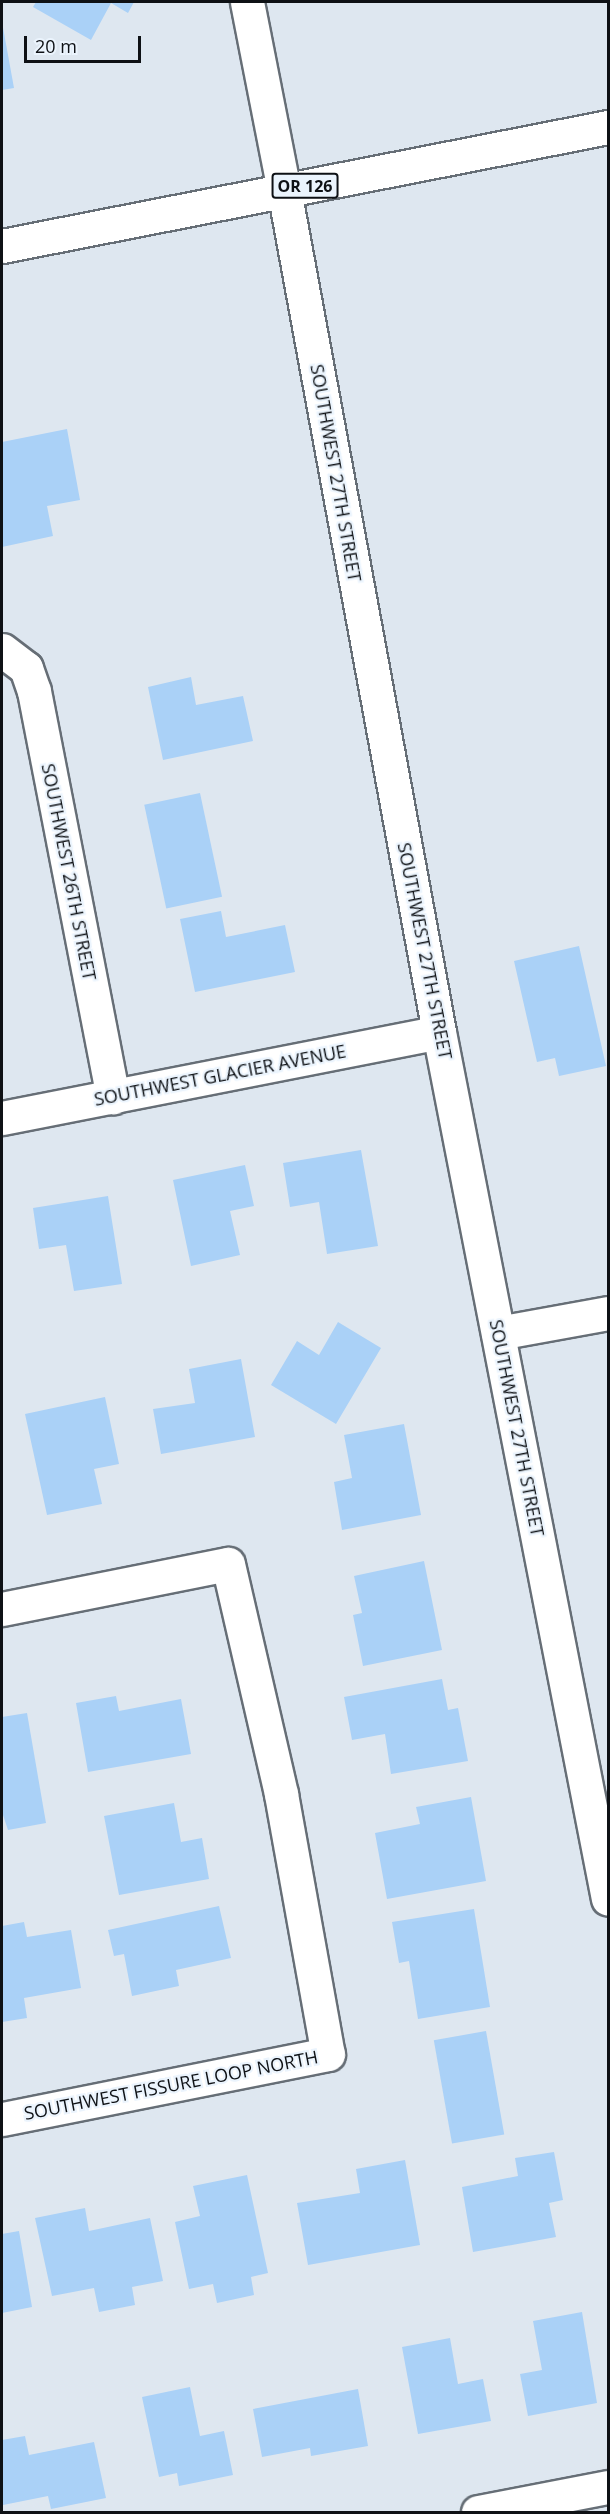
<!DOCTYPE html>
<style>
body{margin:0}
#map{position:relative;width:610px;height:2514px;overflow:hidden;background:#dee7f0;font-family:"Open Sans",sans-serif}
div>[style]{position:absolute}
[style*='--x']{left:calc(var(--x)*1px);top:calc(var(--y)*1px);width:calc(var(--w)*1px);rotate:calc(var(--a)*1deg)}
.building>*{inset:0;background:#aad1f7;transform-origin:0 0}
.roads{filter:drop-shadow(2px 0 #666e76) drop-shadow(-2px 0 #666e76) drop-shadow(0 2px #666e76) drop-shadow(0 -2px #666e76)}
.minor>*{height:33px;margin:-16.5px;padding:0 16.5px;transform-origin:16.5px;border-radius:16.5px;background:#fff}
.major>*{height:33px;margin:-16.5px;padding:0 16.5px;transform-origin:16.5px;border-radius:16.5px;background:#fff}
.highway>*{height:33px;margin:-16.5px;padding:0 16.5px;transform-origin:16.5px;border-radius:16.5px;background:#fff}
span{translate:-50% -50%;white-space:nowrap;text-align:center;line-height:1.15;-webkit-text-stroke:4.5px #ebf4fd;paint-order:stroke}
.shield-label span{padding:2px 4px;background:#ebf4fd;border:2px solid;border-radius:4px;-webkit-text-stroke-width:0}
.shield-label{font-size:16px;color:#0e1115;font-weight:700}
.street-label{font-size:18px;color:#0e1115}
.frame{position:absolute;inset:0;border:3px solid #0e1115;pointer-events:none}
.scale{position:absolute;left:24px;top:36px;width:117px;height:27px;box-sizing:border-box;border:3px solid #0e1115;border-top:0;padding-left:8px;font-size:18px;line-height:21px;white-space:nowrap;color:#0e1115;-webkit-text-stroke:4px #ebf4fd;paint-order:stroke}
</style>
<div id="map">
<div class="building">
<i style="clip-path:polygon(36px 2px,134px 2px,128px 13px,111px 3px,91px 40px,33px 7px)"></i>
<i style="clip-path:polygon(2px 22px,14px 88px,2px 90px)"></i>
<i style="clip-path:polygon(67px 429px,80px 500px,47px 506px,53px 536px,2px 547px,2px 442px)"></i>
<i style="clip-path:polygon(191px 677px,196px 705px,243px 696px,253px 741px,163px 760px,148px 687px)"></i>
<i style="left:200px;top:793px;width:106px;height:57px;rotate:78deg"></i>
<i style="clip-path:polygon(221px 911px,226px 937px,285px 925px,295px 972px,195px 992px,180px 919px)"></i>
<i style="clip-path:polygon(579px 946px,606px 1066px,559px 1076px,555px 1058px,537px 1062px,514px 961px)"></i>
<i style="clip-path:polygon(361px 1150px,378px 1246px,327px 1254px,319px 1202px,290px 1207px,283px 1163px)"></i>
<i style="clip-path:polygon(245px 1165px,254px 1206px,230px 1211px,240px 1255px,191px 1266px,173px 1180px)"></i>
<i style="clip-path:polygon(108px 1196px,122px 1284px,74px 1291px,66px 1245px,39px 1249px,33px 1208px)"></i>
<i style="clip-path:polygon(338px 1322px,381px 1348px,336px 1424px,271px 1385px,297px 1341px,319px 1355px)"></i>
<i style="clip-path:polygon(241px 1359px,255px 1437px,161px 1454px,153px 1409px,195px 1403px,189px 1369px)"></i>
<i style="clip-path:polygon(105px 1397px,119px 1464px,94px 1469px,102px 1504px,47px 1515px,25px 1414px)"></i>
<i style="clip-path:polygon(404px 1424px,421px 1515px,342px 1530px,334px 1482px,352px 1478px,344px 1435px)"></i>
<i style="clip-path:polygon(424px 1561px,442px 1650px,363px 1666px,353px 1615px,362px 1613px,354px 1576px)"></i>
<i style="clip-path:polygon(442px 1679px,448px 1710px,458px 1708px,468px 1761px,391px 1774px,385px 1734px,352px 1740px,344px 1697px)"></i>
<i style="clip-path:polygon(116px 1696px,119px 1711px,181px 1699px,191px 1754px,88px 1772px,76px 1703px)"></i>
<i style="clip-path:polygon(27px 1713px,46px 1823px,8px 1830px,2px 1812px,2px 1717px)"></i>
<i style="clip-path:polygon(471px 1797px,486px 1881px,387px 1899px,375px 1833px,420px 1824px,416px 1807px)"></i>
<i style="clip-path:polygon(174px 1803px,181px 1842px,202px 1838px,209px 1879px,119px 1895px,104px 1816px)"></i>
<i style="clip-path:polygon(219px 1906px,231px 1958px,176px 1970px,179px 1986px,132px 1996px,124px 1954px,114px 1956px,108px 1930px)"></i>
<i style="clip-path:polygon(474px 1909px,490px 2007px,418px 2019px,409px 1961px,399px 1963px,392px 1922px)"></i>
<i style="clip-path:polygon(24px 1922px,27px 1937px,71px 1930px,81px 1988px,24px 1998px,27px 2018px,2px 2022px,2px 1926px)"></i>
<i style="left:486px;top:2031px;width:105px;height:53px;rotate:80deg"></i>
<i style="clip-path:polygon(554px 2152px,563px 2200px,549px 2203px,556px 2237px,473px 2252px,462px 2187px,518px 2176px,515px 2158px)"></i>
<i style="clip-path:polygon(405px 2160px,420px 2245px,308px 2265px,297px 2203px,360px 2193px,356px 2169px)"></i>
<i style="clip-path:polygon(247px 2175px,268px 2273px,251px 2277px,254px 2295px,217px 2303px,213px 2284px,189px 2289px,175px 2222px,200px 2216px,193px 2186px)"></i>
<i style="clip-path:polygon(85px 2208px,89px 2231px,150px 2218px,163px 2281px,132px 2287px,135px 2305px,99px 2312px,94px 2288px,52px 2296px,35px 2218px)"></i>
<i style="clip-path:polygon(19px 2231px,32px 2307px,2px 2313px,2px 2234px)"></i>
<i style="clip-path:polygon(582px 2312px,597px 2403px,528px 2416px,520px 2374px,542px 2370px,533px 2321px)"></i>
<i style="clip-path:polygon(450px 2338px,458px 2384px,483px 2379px,491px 2421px,418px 2434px,402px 2347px)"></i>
<i style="clip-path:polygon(190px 2387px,200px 2436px,224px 2431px,233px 2475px,179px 2486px,177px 2473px,159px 2477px,142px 2397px)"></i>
<i style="clip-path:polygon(358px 2389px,368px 2446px,311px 2456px,310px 2448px,262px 2457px,253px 2409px)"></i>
<i style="clip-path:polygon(25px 2436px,29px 2455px,94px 2442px,106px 2498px,51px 2509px,48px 2496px,3px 2505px,2px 2440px)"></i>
</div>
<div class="roads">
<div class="minor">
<i style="--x:284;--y:190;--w:856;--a:79.57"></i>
<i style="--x:439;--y:1032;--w:883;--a:78.97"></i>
<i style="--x:2;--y:650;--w:30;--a:37"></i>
<i style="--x:26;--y:668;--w:24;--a:71"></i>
<i style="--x:34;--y:691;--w:414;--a:79"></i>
<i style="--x:2;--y:1118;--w:445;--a:-11.1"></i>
<i style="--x:498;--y:1333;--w:112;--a:-10.3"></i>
<i style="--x:2;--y:1609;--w:230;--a:-11.3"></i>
<i style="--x:228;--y:1564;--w:236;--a:77"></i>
<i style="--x:281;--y:1794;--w:264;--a:79.8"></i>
<i style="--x:328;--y:2054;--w:332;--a:168.7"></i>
<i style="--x:478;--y:2512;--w:132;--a:-10.9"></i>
</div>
<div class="major">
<i style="--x:247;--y:2;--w:192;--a:78.9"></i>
</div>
<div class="highway">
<i style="--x:2;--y:246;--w:618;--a:-11.11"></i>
</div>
</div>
<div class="shield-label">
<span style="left:305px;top:186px">OR 126</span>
</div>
<div class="street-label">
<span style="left:336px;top:473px;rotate:80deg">SOUTHWEST 27TH STREET</span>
<span style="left:69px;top:872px;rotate:79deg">SOUTHWEST 26TH STREET</span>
<span style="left:425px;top:951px;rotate:79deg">SOUTHWEST 27TH STREET</span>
<span style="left:220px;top:1075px;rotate:-11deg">SOUTHWEST GLACIER AVENUE</span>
<span style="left:517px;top:1428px;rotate:79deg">SOUTHWEST 27TH STREET</span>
<span style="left:171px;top:2085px;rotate:-11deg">SOUTHWEST FISSURE LOOP NORTH</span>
</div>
<div class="frame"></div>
<div class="scale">20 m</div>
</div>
